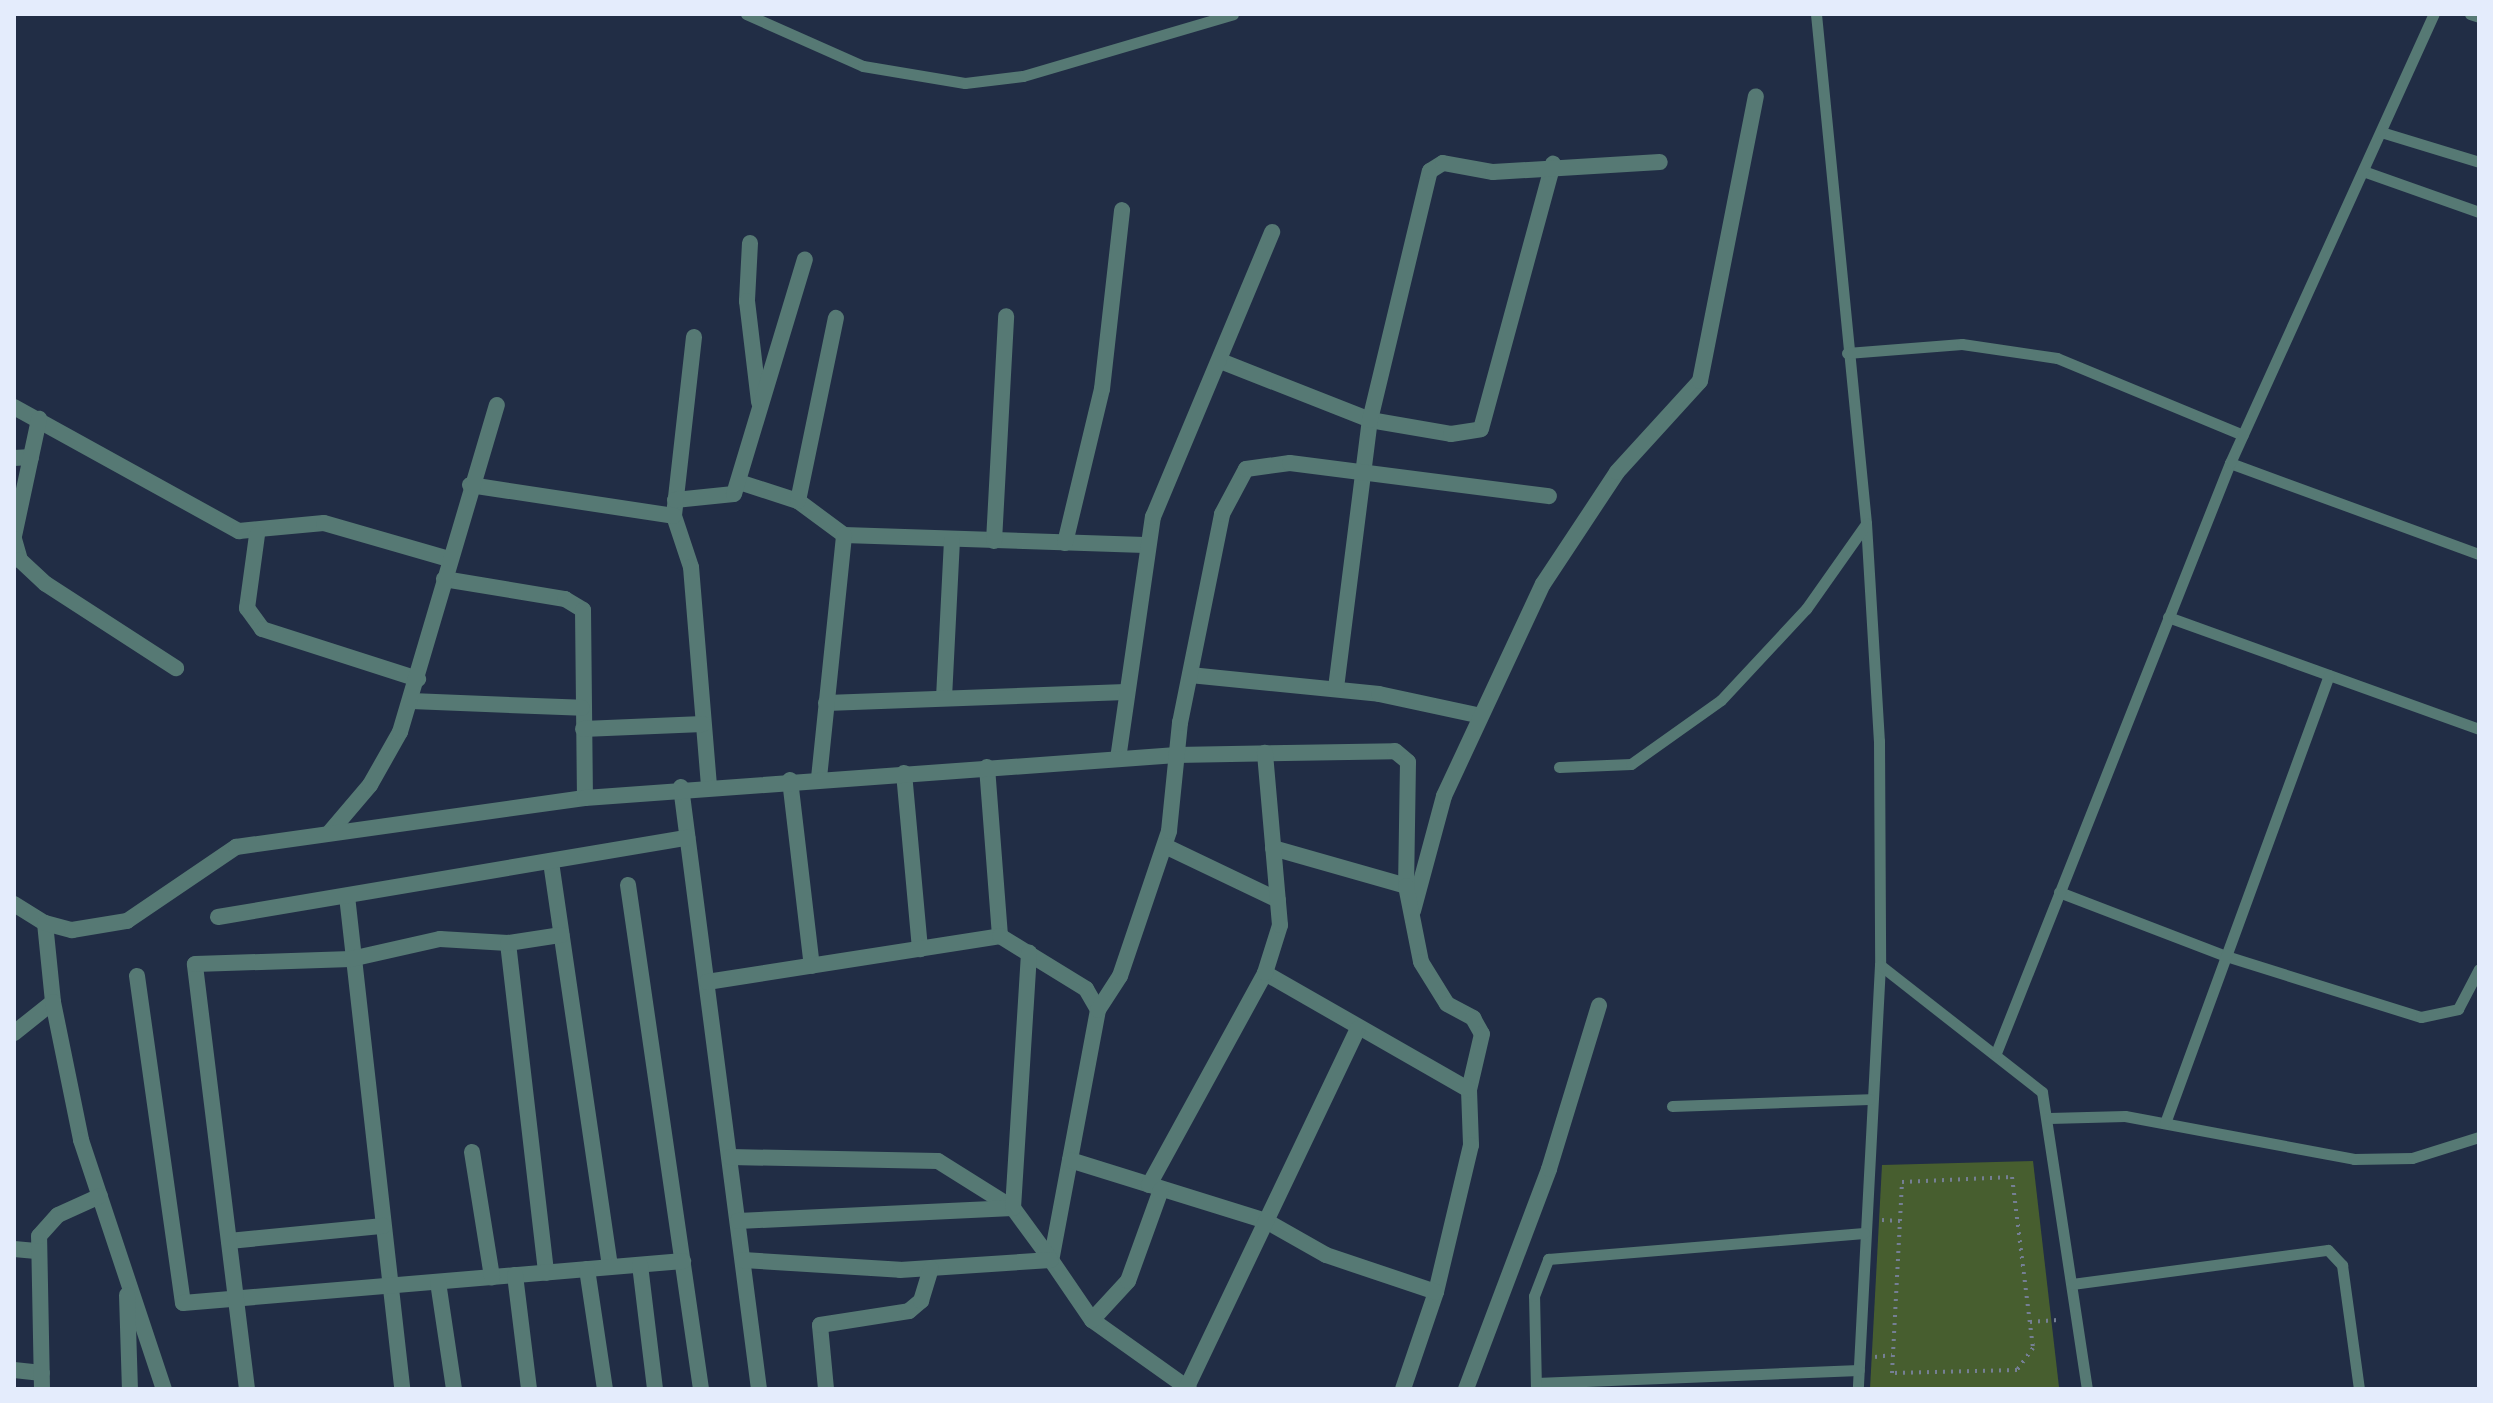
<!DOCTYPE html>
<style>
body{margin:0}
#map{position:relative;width:2493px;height:1403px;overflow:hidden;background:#212d45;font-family:"Source Serif 4",serif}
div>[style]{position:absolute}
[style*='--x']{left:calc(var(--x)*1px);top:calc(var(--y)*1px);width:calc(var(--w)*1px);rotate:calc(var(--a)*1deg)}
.green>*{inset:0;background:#475e2f}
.path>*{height:4px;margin-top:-2px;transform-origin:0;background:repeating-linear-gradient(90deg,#757f94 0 2px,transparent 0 8px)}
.lane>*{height:11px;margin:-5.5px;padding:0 5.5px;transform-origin:5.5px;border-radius:5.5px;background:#567974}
.street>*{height:16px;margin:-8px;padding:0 8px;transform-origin:8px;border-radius:8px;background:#567974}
span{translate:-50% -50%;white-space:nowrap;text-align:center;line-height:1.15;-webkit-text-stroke:8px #18233a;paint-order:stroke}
.frame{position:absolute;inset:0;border:16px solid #e4ecfc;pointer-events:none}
</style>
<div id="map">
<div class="green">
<i style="clip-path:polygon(2033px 1161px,2059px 1387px,1870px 1389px,1882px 1165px)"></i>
</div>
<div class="path">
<i style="--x:2012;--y:1177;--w:172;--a:83"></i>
<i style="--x:2033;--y:1348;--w:27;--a:126"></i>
<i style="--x:2017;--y:1370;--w:125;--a:178.6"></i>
<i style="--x:1892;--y:1373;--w:191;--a:-87"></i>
<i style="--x:1902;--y:1182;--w:110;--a:-2.6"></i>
<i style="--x:1882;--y:1220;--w:18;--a:3"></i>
<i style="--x:2030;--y:1322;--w:32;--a:-4"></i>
<i style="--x:1875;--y:1357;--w:17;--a:-7"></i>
</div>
<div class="lane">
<i style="--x:746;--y:14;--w:128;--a:24"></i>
<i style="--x:863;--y:66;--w:103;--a:9.5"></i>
<i style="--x:965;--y:83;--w:58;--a:-6.9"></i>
<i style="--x:1023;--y:76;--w:219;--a:-16.4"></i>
<i style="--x:1816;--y:14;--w:511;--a:84.39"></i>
<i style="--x:1866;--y:523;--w:218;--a:86.6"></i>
<i style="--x:1879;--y:741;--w:224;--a:89.7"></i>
<i style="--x:1880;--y:965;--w:425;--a:93"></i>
<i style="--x:2470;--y:14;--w:9;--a:18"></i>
<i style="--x:2381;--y:132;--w:102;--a:17"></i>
<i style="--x:2363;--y:171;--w:123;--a:19.5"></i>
<i style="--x:1847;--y:353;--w:115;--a:-4.5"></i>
<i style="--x:1962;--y:344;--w:96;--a:8.4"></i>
<i style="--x:2057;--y:358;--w:201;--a:22.5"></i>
<i style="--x:2230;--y:463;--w:265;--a:20.1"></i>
<i style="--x:2168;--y:617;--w:331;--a:19.8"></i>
<i style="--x:1559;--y:767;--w:72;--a:-2.4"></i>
<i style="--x:1631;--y:764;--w:110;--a:-35.4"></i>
<i style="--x:1721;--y:700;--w:125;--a:-47"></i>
<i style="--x:1806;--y:609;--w:104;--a:-54.8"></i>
<i style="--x:2059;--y:892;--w:179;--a:21"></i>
<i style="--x:2226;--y:956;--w:204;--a:17.4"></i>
<i style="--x:2421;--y:1017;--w:38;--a:-12"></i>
<i style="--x:2458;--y:1009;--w:45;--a:-62.3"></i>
<i style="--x:1880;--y:965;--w:206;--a:38.1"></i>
<i style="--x:2042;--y:1092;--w:300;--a:81.4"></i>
<i style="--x:1996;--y:1053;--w:635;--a:-68.37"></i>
<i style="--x:2230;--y:463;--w:493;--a:-65.6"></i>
<i style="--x:1672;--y:1106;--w:197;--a:-2"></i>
<i style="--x:2049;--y:1118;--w:76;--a:-1.5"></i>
<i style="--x:2125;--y:1116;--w:233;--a:10.6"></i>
<i style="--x:2354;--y:1159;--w:58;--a:-1"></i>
<i style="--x:2412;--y:1158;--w:70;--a:-17.4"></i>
<i style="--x:2165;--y:1123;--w:477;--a:-69.9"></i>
<i style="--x:2072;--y:1284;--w:258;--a:-7.6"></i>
<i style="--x:2328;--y:1250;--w:21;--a:47"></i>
<i style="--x:2342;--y:1265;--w:125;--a:82.2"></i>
<i style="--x:1536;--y:1383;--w:323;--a:-2.3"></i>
<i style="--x:1536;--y:1389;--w:93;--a:-91.2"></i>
<i style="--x:1534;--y:1296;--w:40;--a:-69"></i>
<i style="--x:1548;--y:1259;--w:317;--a:-4.7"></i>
</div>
<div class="street">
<i style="--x:750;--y:243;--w:58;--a:93"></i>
<i style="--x:747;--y:301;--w:102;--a:83.2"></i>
<i style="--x:694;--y:337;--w:180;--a:96.4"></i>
<i style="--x:674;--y:516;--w:54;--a:71.6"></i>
<i style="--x:691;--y:567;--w:219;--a:85.3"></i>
<i style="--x:1223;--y:362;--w:158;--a:21.5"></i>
<i style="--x:1370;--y:420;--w:82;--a:9.8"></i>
<i style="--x:1451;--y:434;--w:30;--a:-9"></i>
<i style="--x:1481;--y:429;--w:275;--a:-74.8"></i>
<i style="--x:14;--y:407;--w:257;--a:28.9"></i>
<i style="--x:239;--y:531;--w:85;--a:-5.4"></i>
<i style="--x:324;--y:523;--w:130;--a:16.1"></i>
<i style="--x:14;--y:458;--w:17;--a:-3"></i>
<i style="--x:739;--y:482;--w:62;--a:17.9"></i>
<i style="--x:798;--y:501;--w:57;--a:36.5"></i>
<i style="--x:844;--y:535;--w:301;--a:1.9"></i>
<i style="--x:470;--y:485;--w:206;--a:8.6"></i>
<i style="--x:675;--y:500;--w:59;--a:-5.8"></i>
<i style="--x:734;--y:494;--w:245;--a:-73.2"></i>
<i style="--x:798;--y:501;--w:187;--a:-78.3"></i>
<i style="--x:257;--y:535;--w:74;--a:97.8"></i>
<i style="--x:247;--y:608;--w:26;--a:54"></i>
<i style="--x:262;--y:629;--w:164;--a:17.8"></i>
<i style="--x:14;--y:536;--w:120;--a:-77.9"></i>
<i style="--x:14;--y:539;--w:22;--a:74"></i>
<i style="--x:20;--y:560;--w:35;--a:43"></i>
<i style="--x:46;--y:584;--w:155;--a:32.9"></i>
<i style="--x:994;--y:541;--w:225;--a:-86.9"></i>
<i style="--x:1065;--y:543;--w:158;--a:-76.5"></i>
<i style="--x:1102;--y:389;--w:180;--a:-83.6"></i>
<i style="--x:444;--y:579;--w:123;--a:9.4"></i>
<i style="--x:565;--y:599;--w:21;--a:31"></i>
<i style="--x:583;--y:610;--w:188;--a:89.4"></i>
<i style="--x:1190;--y:675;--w:190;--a:5.7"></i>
<i style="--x:1379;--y:694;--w:100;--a:12.1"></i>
<i style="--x:1336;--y:688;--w:270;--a:-82.8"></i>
<i style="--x:1370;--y:420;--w:256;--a:-76.5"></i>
<i style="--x:1430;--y:171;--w:15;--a:-32"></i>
<i style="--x:1443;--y:163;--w:51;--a:10.2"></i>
<i style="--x:1493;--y:172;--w:167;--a:-3.4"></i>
<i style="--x:944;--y:698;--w:158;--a:-87.1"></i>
<i style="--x:411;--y:701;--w:171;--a:2.3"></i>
<i style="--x:826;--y:703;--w:300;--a:-2.1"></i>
<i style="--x:583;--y:729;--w:120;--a:-2.4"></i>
<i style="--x:1118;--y:759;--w:245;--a:-81.8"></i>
<i style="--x:1153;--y:517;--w:309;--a:-67.3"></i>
<i style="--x:987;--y:767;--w:169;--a:85.6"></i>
<i style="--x:904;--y:773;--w:177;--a:84.8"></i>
<i style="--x:819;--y:778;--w:244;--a:-84.1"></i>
<i style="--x:790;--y:780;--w:187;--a:83.3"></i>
<i style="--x:681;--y:787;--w:607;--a:82.62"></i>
<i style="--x:330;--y:832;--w:62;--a:-49.6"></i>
<i style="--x:370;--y:785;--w:61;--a:-60.5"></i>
<i style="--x:400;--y:732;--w:341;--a:-73.5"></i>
<i style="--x:1165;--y:846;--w:125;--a:25.5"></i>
<i style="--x:1273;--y:848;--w:138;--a:15.9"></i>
<i style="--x:551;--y:862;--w:409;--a:81.7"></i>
<i style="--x:628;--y:885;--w:509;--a:81.76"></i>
<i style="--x:347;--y:896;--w:496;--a:83.6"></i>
<i style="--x:14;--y:904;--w:36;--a:32"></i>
<i style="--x:45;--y:923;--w:79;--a:84.2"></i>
<i style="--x:53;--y:1002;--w:50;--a:141.5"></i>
<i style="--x:1413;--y:911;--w:119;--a:-74.9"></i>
<i style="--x:1444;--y:796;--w:234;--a:-65"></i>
<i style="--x:1543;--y:584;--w:134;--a:-56.5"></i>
<i style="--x:1617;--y:472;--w:123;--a:-47.6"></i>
<i style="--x:1700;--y:381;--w:290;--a:-78.9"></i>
<i style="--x:218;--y:917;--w:476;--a:-9.6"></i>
<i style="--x:45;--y:923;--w:28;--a:15"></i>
<i style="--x:72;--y:930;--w:56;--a:-9.3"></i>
<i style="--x:127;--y:921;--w:132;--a:-34.2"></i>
<i style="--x:236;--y:847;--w:352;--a:-8"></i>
<i style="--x:585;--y:798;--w:593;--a:-4.16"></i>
<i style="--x:1176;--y:755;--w:219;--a:-1"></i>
<i style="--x:1395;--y:751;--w:17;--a:40"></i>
<i style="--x:1408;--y:762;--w:124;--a:90.9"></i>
<i style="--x:1406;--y:886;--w:77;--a:78.8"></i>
<i style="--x:1421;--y:962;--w:49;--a:58.2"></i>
<i style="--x:1447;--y:1004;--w:30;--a:28"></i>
<i style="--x:1473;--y:1018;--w:18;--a:61"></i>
<i style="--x:1482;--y:1034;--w:57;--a:103.1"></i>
<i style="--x:1469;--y:1090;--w:55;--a:87.9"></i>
<i style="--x:1471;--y:1145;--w:151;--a:103.4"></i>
<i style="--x:1436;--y:1292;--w:102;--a:108.8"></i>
<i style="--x:508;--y:943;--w:332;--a:83.4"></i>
<i style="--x:1265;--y:973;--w:235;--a:29.8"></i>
<i style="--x:137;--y:976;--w:330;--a:82"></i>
<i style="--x:183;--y:1303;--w:502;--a:-4.8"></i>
<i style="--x:707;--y:982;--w:297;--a:-8.9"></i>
<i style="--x:1000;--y:936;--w:101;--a:31.6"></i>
<i style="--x:1086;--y:989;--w:24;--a:60"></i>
<i style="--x:1098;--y:1010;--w:254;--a:100.6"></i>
<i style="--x:1051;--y:1260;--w:73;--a:55.7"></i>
<i style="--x:1092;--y:1320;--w:119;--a:35.4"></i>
<i style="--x:53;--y:1002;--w:141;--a:78.5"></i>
<i style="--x:81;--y:1140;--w:262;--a:71.6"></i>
<i style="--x:1098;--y:1010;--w:40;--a:-57.1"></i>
<i style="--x:1120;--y:976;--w:153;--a:-71.3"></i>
<i style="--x:1169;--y:831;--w:109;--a:-84.2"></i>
<i style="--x:1180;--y:723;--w:213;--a:-78.6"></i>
<i style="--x:1222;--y:514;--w:51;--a:-61.9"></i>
<i style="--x:1246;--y:469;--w:44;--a:-7.8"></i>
<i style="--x:1290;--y:463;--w:261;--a:7.3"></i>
<i style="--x:472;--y:1152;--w:127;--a:80.9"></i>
<i style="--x:730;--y:1157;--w:208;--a:1.1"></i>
<i style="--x:938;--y:1161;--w:89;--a:32.1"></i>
<i style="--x:1013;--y:1208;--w:64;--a:53.8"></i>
<i style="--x:1070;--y:1160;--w:205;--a:17.3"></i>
<i style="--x:1266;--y:1221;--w:69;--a:29.5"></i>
<i style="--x:1326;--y:1255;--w:116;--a:18.6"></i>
<i style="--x:1149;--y:1185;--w:242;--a:-61.3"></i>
<i style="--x:1265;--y:973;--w:50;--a:-72.6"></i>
<i style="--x:1280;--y:925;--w:173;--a:-95"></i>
<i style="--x:738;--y:1221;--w:275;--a:-2.7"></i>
<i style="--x:1013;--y:1208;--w:256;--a:-86.4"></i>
<i style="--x:229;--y:1241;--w:155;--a:-5.6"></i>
<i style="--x:14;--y:1249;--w:25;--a:5"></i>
<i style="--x:743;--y:1260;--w:157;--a:3.6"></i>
<i style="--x:900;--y:1270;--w:151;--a:-3.8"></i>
<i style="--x:640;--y:1265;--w:125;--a:83.1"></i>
<i style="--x:587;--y:1269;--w:121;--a:81.5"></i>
<i style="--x:515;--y:1275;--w:115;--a:83"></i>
<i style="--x:438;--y:1282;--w:108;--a:81.5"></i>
<i style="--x:127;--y:1295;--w:94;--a:88.2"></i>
<i style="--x:1092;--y:1320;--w:53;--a:-47.3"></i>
<i style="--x:1128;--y:1281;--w:97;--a:-70.1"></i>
<i style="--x:14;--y:1370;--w:28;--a:6"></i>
<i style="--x:1187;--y:1387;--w:397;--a:-64.5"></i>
<i style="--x:42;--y:1389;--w:153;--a:-91.1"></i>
<i style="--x:39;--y:1236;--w:28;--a:-48"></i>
<i style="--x:58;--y:1215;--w:46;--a:-24.3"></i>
<i style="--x:247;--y:1389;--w:428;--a:-97"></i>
<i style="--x:195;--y:964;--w:156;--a:-1.8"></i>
<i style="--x:351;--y:959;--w:91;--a:-12.7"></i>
<i style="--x:440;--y:939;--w:68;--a:3.4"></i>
<i style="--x:508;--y:943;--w:54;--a:-8.6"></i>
<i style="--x:826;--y:1389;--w:64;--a:-95.4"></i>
<i style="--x:820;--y:1325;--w:90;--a:-8.9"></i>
<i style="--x:909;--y:1311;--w:16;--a:-40"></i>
<i style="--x:921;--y:1301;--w:34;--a:-73"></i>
<i style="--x:1466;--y:1389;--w:235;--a:-69.3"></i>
<i style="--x:1549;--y:1169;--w:171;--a:-73"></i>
</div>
<div class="frame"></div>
</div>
